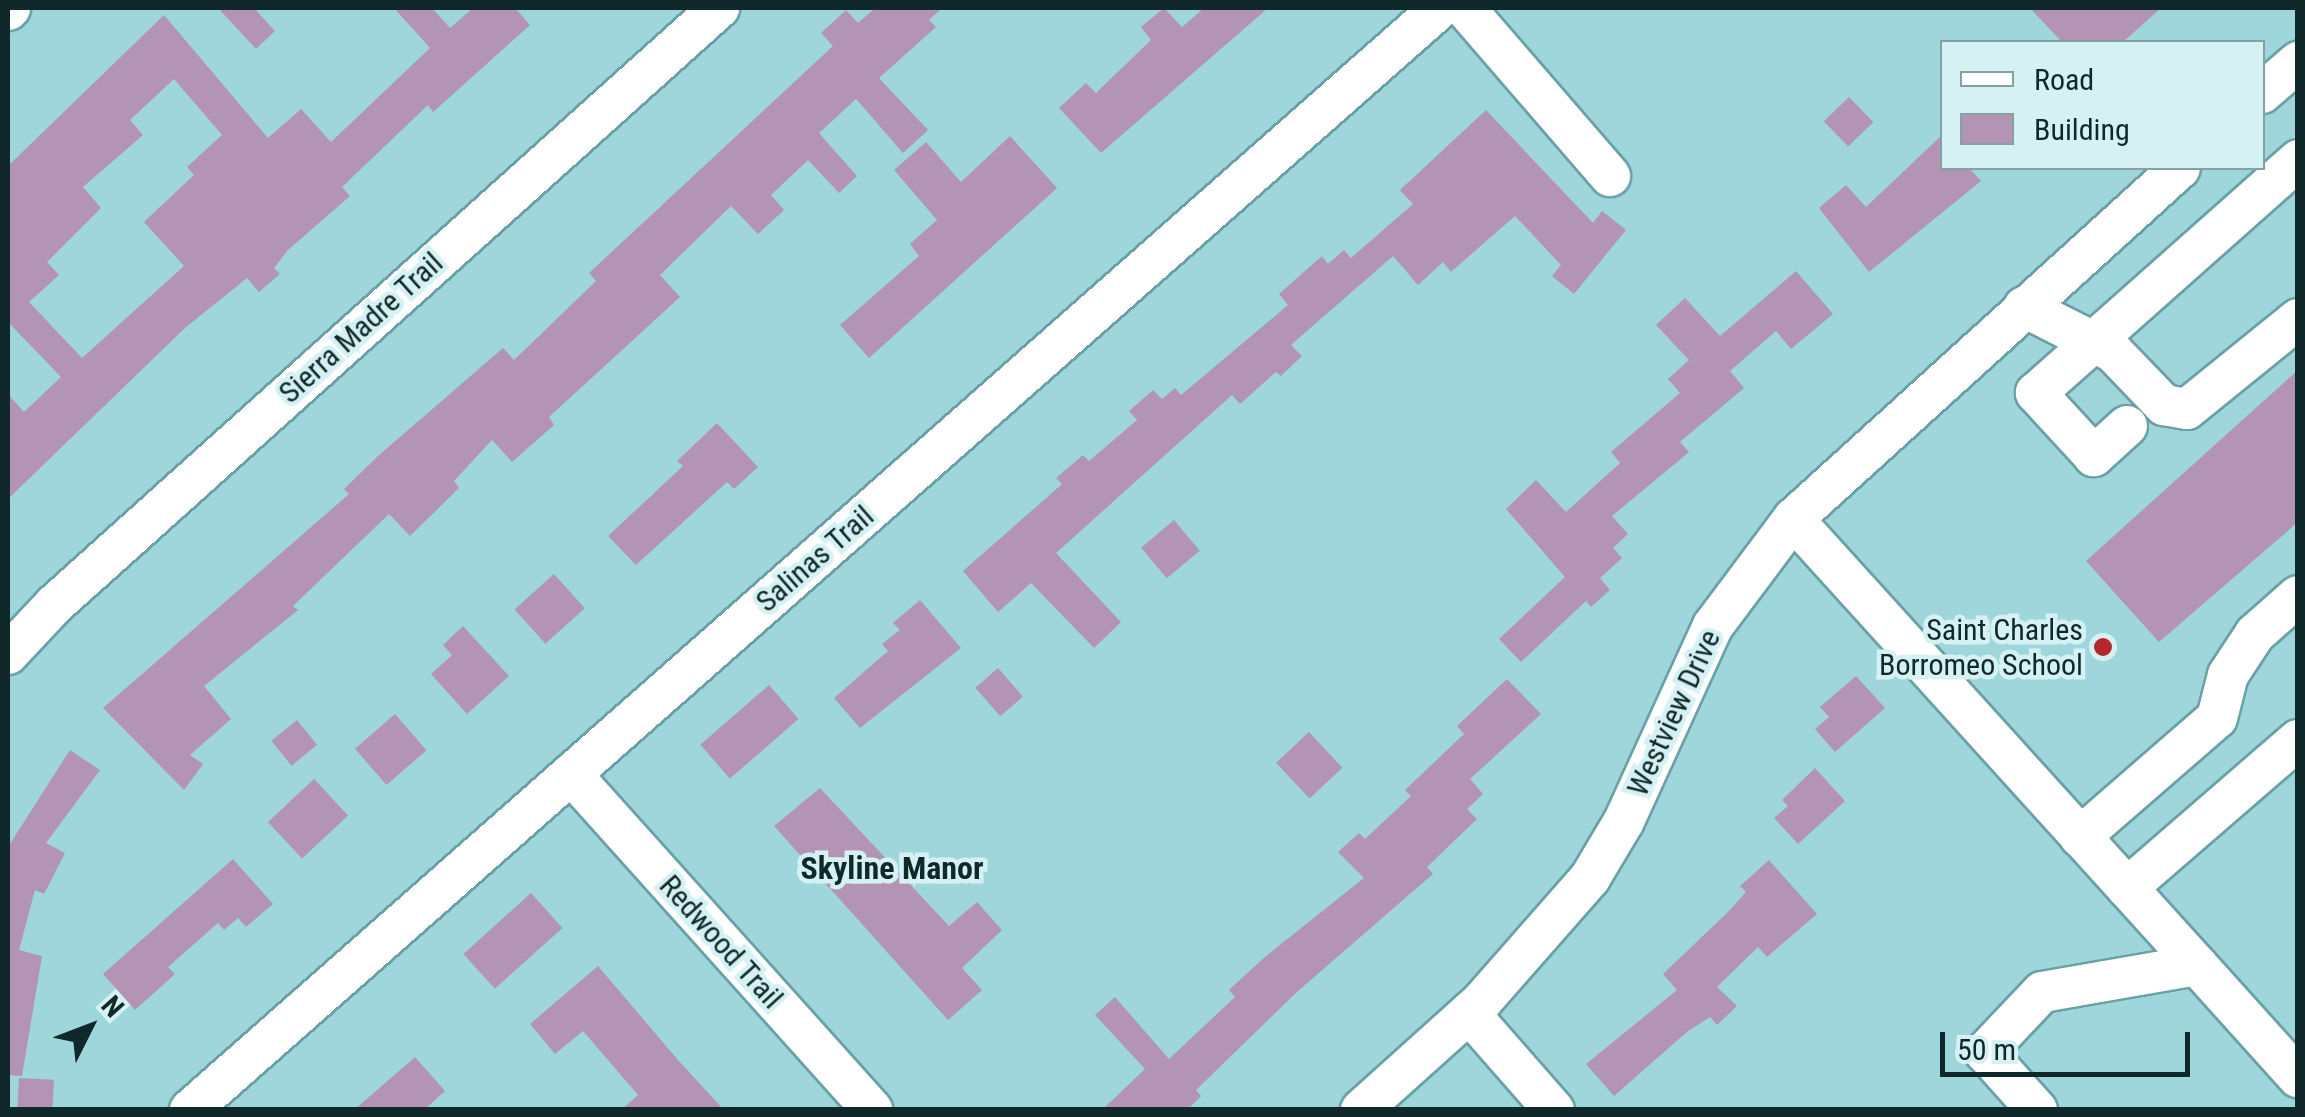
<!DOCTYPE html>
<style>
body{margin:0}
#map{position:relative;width:2305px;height:1117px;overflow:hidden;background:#9ed6dc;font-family:"Roboto Condensed",sans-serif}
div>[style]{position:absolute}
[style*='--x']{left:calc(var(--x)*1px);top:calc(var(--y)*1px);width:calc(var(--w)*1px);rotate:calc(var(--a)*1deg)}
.building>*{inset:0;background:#b394b5;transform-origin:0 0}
.roads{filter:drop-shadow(2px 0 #6aa0a6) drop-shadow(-2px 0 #6aa0a6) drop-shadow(0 2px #6aa0a6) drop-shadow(0 -2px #6aa0a6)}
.minor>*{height:40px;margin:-20px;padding:0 20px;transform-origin:20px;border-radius:20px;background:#fff}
.dots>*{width:28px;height:28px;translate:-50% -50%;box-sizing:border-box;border:5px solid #d6f1f4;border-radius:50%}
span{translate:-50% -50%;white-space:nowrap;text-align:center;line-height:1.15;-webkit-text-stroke:9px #d6f1f4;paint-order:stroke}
.street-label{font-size:30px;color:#11282a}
.poi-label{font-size:30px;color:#11282a}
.right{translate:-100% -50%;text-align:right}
.neighbourhood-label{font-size:32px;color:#11282a;font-weight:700}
.frame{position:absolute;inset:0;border:10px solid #11282a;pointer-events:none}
.legend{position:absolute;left:1940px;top:40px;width:325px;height:130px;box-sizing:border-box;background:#d6f1f4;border:2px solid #87a1a3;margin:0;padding:12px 18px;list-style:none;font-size:30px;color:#11282a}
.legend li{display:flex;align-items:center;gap:20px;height:50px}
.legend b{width:50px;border:2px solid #87a1a3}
.north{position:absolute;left:40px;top:977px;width:100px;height:100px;-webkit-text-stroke:8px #d6f1f4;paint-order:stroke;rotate:48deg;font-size:28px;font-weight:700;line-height:40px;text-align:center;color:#11282a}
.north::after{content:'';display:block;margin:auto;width:35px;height:45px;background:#11282a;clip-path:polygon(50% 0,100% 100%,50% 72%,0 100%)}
.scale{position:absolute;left:1940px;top:1032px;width:250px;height:45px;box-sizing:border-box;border:5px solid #11282a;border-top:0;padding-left:12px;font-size:30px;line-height:35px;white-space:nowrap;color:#11282a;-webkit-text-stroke:8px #d6f1f4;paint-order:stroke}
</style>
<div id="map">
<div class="building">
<i style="clip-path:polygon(218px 8px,254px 8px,275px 31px,256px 49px)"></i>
<i style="clip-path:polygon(evenodd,394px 8px,432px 8px,450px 28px,473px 8px,515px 8px,530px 25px,433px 112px,428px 105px,342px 187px,350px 196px,288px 250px,274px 268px,280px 274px,259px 292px,247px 278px,185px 328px,8px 499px,8px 394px,24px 412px,61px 377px,8px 322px,8px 166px,164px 15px,268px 138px,301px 109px,331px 142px,430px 48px,394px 8px,174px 79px,222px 135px,187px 167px,194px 175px,144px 222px,184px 266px,82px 358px,29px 302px,59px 275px,47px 262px,101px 208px,83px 187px,143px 135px,130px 120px,174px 79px)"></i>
<i style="clip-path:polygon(875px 8px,942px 8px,929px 20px,936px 27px,879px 78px,928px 130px,903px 153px,856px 99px,819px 133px,857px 176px,839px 193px,808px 160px,771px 195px,784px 210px,758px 234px,731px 206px,660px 275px,680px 297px,549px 417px,554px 425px,512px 462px,492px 440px,454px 481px,459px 488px,410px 536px,389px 514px,293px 606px,298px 610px,204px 686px,231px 719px,190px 755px,203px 764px,184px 790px,103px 708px,349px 494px,344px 489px,378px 456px,503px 348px,514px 360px,596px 281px,589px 273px,833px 46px,821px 33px,846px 10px,858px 23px)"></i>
<i style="clip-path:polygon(1164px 8px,1182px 27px,1204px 8px,1268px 8px,1101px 153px,1059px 108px,1086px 83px,1096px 93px,1151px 40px,1141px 27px)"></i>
<i style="clip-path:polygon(2030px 8px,2161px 8px,2123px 42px,2062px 42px)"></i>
<i style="left:1849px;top:97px;width:35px;height:35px;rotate:46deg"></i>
<i style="clip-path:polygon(1486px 110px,1593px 223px,1602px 211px,1626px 230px,1574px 294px,1552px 276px,1561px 265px,1515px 216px,1451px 272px,1443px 262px,1418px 285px,1393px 256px,1291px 345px,1302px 356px,1281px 376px,1276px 372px,1240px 404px,1232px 395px,1056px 553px,1121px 622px,1094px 648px,1031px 583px,998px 612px,963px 571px,1062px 484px,1056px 478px,1083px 455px,1089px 461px,1137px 420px,1129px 411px,1153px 390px,1162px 399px,1175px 388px,1181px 395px,1288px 305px,1279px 294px,1322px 256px,1328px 264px,1344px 250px,1351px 258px,1413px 204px,1400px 190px)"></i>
<i style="clip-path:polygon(1942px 135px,1942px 168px,1969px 168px,1981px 181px,1869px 272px,1819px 208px,1846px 185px,1866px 207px)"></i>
<i style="clip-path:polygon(1010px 136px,1057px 188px,869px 358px,840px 325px,919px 256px,910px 244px,937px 220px,894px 170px,926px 142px,961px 182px)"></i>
<i style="clip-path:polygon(1796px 271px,1833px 314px,1791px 349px,1776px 331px,1730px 371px,1744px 388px,1680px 442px,1689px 452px,1612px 516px,1628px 534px,1613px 548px,1622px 558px,1600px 578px,1610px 590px,1591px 607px,1586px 601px,1521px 662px,1499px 639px,1565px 577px,1506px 509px,1536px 480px,1566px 512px,1620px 463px,1611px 452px,1680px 393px,1668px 379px,1689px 360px,1656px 325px,1685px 298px,1720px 336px)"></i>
<i style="clip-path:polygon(2298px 370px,2298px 522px,2159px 642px,2086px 561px)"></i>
<i style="clip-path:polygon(717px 423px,758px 467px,734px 489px,727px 482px,636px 565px,608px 536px,683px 466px,677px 461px)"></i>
<i style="left:1174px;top:520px;width:40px;height:43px;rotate:50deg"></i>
<i style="left:554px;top:574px;width:46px;height:53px;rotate:48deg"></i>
<i style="clip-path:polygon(920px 600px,961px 648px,860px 728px,834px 698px,888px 651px,882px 644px,900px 630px,893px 623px)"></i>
<i style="clip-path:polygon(463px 626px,509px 676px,467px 714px,431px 674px,452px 655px,443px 645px)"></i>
<i style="left:998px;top:668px;width:38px;height:30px;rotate:49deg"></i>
<i style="clip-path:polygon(1856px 676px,1885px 708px,1835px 752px,1815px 729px,1829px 717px,1820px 707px)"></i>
<i style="clip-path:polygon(1507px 679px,1541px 714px,1470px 779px,1483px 794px,1467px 809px,1477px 819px,1427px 867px,1433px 874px,1298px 991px,1196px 1090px,1201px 1096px,1187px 1110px,1102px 1110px,1145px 1069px,1095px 1015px,1115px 997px,1169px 1059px,1235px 997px,1229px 990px,1266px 956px,1364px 878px,1338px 852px,1359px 833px,1365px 839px,1411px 796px,1405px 790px,1464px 734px,1457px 726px)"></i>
<i style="left:769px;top:685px;width:45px;height:91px;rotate:49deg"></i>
<i style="left:395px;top:714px;width:48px;height:53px;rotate:49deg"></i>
<i style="left:297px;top:720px;width:32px;height:33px;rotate:51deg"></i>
<i style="left:1309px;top:732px;width:49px;height:45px;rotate:47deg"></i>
<i style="clip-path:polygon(70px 750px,100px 770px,46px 843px,65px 853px,44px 894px,35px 890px,19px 950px,42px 956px,22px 1076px,8px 1075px,8px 847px)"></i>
<i style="clip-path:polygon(1815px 768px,1845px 801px,1798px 844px,1774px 818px,1788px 806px,1782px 800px)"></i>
<i style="left:314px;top:779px;width:50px;height:63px;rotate:47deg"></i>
<i style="clip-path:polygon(820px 788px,949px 926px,977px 902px,1002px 930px,962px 968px,982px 990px,948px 1020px,774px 826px)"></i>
<i style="clip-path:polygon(233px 859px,273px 904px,246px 927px,238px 918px,224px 930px,218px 923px,168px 967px,175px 974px,135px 1010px,103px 974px)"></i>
<i style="clip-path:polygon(1769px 860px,1817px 914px,1767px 957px,1758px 947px,1717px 987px,1737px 1006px,1717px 1025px,1710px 1017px,1688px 1031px,1614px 1096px,1586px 1064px,1677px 990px,1663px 974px,1728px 912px,1746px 892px,1740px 886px)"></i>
<i style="left:531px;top:893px;width:47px;height:91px;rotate:48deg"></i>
<i style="clip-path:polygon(598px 966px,678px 1060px,724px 1110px,621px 1110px,638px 1095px,583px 1031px,555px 1054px,530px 1024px)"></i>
<i style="clip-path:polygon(415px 1057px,445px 1091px,424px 1110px,354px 1110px)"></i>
<i style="left:19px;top:1078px;width:35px;height:32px;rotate:3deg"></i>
</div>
<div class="roads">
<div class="minor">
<i style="--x:1465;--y:8;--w:222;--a:49.2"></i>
<i style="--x:8;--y:10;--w:3;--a:-45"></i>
<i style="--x:2262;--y:93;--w:48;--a:-40.7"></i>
<i style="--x:2024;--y:307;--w:100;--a:26.8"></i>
<i style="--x:2113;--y:352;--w:74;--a:46.1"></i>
<i style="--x:2164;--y:405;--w:23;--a:10"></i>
<i style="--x:2187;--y:409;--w:143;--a:-39"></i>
<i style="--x:2127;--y:426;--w:45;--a:137.7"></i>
<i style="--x:2094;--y:456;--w:86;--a:-132.6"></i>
<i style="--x:2036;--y:393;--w:351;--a:-41.6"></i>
<i style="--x:1793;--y:519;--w:602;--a:47.83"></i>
<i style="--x:2197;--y:965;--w:157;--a:170.1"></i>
<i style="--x:2042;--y:992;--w:83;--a:133.5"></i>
<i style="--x:1985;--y:1052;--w:78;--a:48.1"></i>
<i style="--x:8;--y:654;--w:67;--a:-46.8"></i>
<i style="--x:54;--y:605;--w:894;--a:-41.92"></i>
<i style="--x:571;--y:774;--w:451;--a:48.1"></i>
<i style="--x:2080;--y:837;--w:181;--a:-41"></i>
<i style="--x:2217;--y:718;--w:44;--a:-75.7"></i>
<i style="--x:2228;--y:675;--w:49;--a:-56.6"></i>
<i style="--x:2255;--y:634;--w:57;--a:-41.5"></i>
<i style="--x:2127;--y:888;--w:226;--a:-40.9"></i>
<i style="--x:2197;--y:965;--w:151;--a:48"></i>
<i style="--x:1469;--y:1013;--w:129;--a:48.8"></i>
<i style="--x:190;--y:1110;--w:1666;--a:-41.4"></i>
<i style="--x:1361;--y:1110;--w:163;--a:-42"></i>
<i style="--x:1482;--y:1001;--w:164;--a:-48.7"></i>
<i style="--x:1590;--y:878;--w:66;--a:-59.2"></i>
<i style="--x:1624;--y:821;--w:214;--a:-65.5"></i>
<i style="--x:1713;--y:626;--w:134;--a:-53.2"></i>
<i style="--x:1793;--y:519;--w:522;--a:-42.21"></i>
</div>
</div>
<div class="dots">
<i style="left:2103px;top:647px;background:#b6262d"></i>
</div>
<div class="street-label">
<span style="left:361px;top:328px;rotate:-42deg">Sierra Madre Trail</span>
<span style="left:815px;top:559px;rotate:-41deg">Salinas Trail</span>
<span style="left:1674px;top:713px;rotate:-65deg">Westview Drive</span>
<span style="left:721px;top:942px;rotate:48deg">Redwood Trail</span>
</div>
<div class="poi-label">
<span class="right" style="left:2083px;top:647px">Saint Charles<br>Borromeo School</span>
</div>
<div class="neighbourhood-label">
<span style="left:892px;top:868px">Skyline Manor</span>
</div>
<div class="frame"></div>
<ul class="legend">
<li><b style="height:12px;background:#fff"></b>Road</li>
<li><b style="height:28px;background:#b394b5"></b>Building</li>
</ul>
<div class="north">N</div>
<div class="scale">50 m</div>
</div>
